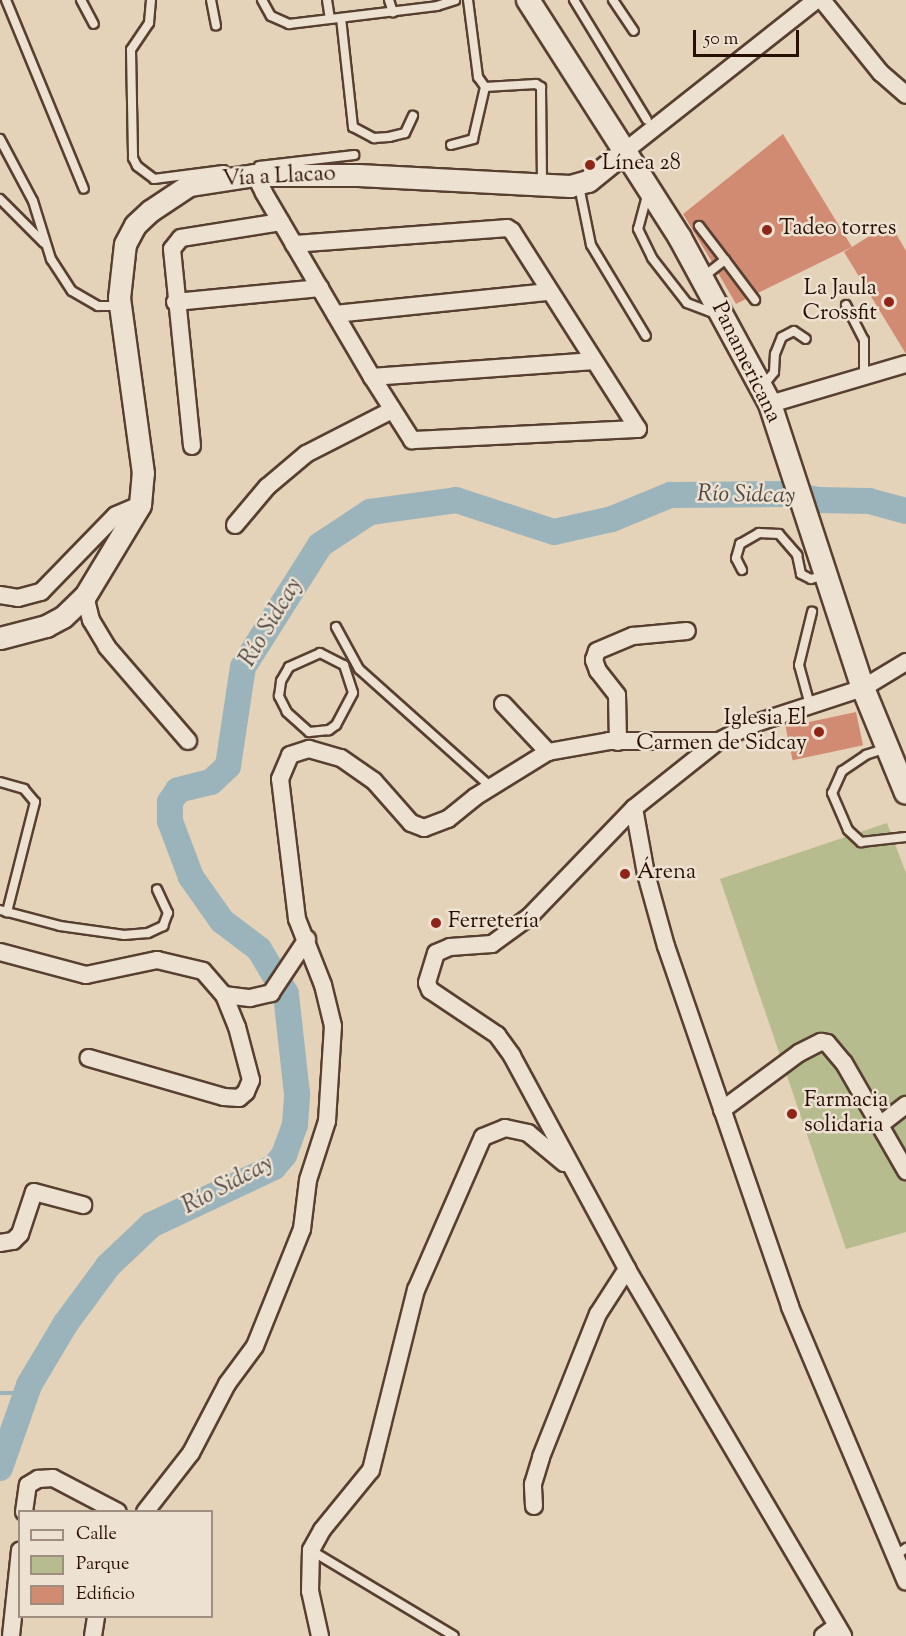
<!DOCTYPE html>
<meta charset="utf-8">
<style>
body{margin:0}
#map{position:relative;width:906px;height:1636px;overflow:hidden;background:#e4d3b9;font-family:"Sorts Mill Goudy",serif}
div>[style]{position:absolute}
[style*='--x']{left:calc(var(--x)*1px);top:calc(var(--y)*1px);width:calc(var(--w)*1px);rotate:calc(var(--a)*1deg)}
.green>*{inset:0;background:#b6bc8e}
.stream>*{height:4.5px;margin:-2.25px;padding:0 2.25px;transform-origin:2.25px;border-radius:2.25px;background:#9bb4bb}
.river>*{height:26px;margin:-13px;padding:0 13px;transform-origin:13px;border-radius:13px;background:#9bb4bb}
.building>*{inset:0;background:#d18b72;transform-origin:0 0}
.roads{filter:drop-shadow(2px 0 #583f30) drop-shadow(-2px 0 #583f30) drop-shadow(0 2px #583f30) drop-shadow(0 -2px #583f30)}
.service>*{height:8px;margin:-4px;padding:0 4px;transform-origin:4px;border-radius:4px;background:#ede2d2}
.minor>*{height:16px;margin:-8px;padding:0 8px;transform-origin:8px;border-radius:8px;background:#ede2d2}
.tertiary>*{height:21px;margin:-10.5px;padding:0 10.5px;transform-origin:10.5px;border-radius:10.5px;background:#ede2d2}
.secondary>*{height:22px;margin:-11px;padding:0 11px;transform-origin:11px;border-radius:11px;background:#ede2d2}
.dots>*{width:16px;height:16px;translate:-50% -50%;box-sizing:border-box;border:3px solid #ede2d2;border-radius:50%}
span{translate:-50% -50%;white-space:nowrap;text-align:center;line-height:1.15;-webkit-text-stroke:5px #ede2d2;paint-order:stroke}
.poi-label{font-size:22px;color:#290e02}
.left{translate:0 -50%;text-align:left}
.right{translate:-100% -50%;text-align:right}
.street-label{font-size:22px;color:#290e02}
.water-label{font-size:24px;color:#514843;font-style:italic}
.legend{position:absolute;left:18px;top:1510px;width:195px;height:108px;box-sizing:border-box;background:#ede2d2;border:2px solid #9f8d7f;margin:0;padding:8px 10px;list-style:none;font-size:18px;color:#290e02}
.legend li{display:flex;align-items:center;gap:12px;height:30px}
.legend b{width:30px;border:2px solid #9f8d7f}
.scale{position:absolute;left:693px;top:30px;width:106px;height:27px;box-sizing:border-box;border:3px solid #290e02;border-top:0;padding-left:8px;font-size:18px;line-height:21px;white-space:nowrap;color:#290e02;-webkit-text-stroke:4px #ede2d2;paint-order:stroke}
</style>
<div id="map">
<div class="green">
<i style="clip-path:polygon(887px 823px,906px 873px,906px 1232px,846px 1249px,720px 879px)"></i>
</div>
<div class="stream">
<i style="--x:0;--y:1393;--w:16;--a:0"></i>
<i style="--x:16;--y:1393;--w:15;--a:-32"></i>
</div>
<div class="river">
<i style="--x:0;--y:1468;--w:88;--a:-70.7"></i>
<i style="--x:29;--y:1385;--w:72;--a:-59.2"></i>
<i style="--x:66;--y:1323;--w:71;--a:-53.6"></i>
<i style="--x:108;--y:1266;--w:59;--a:-43.6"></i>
<i style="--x:151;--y:1225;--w:136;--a:-25.2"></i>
<i style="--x:274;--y:1167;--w:16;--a:-50"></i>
<i style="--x:284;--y:1155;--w:32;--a:-70"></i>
<i style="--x:295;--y:1125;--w:31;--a:-86"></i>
<i style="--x:297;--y:1094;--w:101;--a:-96.3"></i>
<i style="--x:286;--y:994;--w:52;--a:-121"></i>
<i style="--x:259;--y:949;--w:46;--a:-142.9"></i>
<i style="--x:222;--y:921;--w:54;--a:-125.2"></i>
<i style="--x:191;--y:877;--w:60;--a:-110.6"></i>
<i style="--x:170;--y:821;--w:19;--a:-90"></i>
<i style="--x:170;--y:802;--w:14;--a:-56"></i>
<i style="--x:178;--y:790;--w:34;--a:-14"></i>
<i style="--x:211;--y:782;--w:23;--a:-43"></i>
<i style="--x:228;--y:766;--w:100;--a:-81.4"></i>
<i style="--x:243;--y:667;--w:144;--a:-57.7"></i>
<i style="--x:320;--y:545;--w:60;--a:-33.4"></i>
<i style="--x:370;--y:512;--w:87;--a:-7.9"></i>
<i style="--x:456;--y:500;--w:103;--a:18.1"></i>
<i style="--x:554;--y:532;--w:59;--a:-12.6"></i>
<i style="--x:612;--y:519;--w:63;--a:-22.5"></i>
<i style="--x:670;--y:495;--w:118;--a:-0.5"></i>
<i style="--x:788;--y:494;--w:31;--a:11"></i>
<i style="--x:818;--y:500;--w:51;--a:1.1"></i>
<i style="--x:869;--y:501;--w:38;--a:15"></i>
</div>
<div class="building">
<i style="clip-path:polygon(783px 134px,852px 247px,758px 293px,704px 222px,698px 220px,693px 227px,716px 259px,712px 262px,683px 214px)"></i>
<i style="clip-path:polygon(890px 223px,906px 251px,906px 354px,844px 252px)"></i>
<i style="clip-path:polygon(724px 269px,746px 299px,736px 304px,718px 273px)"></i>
<i style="left:856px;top:712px;width:34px;height:72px;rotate:78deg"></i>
</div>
<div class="roads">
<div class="service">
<i style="--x:6;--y:0;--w:204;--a:67.6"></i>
<i style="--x:81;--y:0;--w:27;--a:62"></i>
<i style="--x:151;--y:0;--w:23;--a:95"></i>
<i style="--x:149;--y:23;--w:32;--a:124"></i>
<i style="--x:131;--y:50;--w:108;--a:88.9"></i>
<i style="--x:133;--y:158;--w:9;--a:63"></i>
<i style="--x:137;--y:166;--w:21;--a:37"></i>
<i style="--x:154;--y:179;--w:70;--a:-7.4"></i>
<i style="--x:211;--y:0;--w:26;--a:79"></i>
<i style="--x:262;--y:0;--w:18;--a:61"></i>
<i style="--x:271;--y:16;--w:20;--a:24"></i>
<i style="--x:289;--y:24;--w:149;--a:-6.9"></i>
<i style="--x:437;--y:6;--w:19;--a:-18"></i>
<i style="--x:327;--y:0;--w:19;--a:81"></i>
<i style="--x:389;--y:0;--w:13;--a:72"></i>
<i style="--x:468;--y:0;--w:78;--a:82.6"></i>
<i style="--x:478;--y:77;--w:12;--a:55"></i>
<i style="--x:485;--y:87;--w:51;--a:-3.4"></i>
<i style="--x:536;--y:84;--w:6;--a:31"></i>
<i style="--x:541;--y:87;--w:96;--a:89.4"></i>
<i style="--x:574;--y:0;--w:140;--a:58.7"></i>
<i style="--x:613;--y:0;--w:37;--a:56"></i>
<i style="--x:341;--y:18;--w:110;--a:83.7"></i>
<i style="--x:353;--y:127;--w:24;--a:28"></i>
<i style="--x:374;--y:138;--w:15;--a:-4"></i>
<i style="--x:389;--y:137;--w:16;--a:-14"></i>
<i style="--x:405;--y:133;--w:19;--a:-65"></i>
<i style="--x:0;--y:139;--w:70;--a:62"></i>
<i style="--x:33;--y:201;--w:61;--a:72.8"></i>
<i style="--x:51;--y:259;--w:38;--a:57"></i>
<i style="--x:72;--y:291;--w:30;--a:30"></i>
<i style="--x:98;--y:306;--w:22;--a:0"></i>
<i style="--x:451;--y:145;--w:23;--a:-15"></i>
<i style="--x:473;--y:139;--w:53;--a:-77"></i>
<i style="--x:259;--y:166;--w:96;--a:-6.6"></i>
<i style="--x:579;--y:186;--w:60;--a:78.5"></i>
<i style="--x:591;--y:245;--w:106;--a:58.9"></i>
<i style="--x:648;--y:192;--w:38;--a:105"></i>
<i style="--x:638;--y:229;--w:32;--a:64"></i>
<i style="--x:652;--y:258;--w:57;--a:52.1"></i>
<i style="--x:687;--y:303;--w:33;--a:21"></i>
<i style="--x:0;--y:199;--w:62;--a:45"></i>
<i style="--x:699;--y:226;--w:43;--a:52.6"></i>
<i style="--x:703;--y:277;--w:28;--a:-38"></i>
<i style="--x:725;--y:260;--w:50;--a:53.1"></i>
<i style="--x:846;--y:305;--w:39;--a:63"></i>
<i style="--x:864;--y:340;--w:37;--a:90"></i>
<i style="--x:762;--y:387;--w:19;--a:-51"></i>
<i style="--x:774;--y:372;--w:18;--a:-87"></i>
<i style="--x:775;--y:354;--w:18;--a:-68"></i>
<i style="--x:782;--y:337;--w:13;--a:-27"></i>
<i style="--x:794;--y:331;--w:14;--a:34"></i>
<i style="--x:742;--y:570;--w:13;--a:-117"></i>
<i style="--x:736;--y:558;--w:15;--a:-74"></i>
<i style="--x:740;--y:544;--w:22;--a:-30"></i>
<i style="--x:759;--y:533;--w:20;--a:3"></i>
<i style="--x:779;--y:534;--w:28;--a:49"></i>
<i style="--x:797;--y:555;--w:19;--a:78"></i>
<i style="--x:801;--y:574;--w:11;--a:27"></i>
<i style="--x:811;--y:579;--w:15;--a:-16"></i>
<i style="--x:336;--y:627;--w:48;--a:61.3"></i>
<i style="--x:359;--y:669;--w:177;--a:41.8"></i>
<i style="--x:320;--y:653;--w:27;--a:27"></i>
<i style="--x:344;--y:665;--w:29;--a:72"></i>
<i style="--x:353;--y:693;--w:36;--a:118"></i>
<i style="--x:336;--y:725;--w:9;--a:144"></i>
<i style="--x:329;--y:730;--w:20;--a:174"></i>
<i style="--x:309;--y:732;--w:30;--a:-138"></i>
<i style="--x:287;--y:712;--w:18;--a:-117"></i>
<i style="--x:279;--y:696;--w:15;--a:-82"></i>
<i style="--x:281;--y:681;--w:16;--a:-60"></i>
<i style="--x:289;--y:667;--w:34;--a:-24"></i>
<i style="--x:810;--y:705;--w:41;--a:-105.4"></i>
<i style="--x:799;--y:665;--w:55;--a:-76.2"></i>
<i style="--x:887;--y:748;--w:22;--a:162"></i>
<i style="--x:866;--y:755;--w:29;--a:146"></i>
<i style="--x:842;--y:771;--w:24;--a:114"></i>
<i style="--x:832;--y:793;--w:40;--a:66.6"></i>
<i style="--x:848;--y:830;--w:18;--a:43"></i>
<i style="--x:861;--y:842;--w:45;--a:-6.3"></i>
<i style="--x:0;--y:782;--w:25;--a:16"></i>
<i style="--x:24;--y:789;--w:17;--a:50"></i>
<i style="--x:35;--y:802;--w:114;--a:104.3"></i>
<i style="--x:0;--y:910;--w:62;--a:14.9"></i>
<i style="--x:60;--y:926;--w:65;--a:8"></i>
<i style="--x:124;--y:935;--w:24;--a:-5"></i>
<i style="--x:148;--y:933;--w:17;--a:-25"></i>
<i style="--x:163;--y:926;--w:14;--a:-69"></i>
<i style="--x:168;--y:913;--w:26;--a:-115"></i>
<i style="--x:312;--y:1551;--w:165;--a:30.9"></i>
<i style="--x:895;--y:1556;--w:14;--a:-36"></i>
</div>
<div class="minor">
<i style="--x:822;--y:0;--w:94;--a:51.1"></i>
<i style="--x:881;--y:73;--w:33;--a:41"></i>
<i style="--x:625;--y:151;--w:243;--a:-38.3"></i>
<i style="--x:255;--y:175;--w:20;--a:63"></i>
<i style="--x:264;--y:193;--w:213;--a:59.6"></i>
<i style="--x:372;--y:377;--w:75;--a:57.6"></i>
<i style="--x:412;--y:440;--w:226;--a:-2.8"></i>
<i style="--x:638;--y:429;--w:235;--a:-122.5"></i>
<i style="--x:512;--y:231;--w:6;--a:-149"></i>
<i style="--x:507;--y:228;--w:214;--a:175.7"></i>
<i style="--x:175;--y:302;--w:146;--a:-5.5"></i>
<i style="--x:335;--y:314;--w:215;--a:-5.9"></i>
<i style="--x:372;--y:377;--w:222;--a:-4.1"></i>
<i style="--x:770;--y:404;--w:142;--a:-16.4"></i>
<i style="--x:192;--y:446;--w:198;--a:-95.8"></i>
<i style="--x:172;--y:249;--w:14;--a:-51"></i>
<i style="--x:181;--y:238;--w:101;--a:-9.1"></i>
<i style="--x:235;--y:525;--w:50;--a:-49.9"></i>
<i style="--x:267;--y:487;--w:51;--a:-40.2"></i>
<i style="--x:306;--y:454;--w:97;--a:-27.1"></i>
<i style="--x:0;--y:595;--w:18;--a:9"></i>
<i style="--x:18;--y:598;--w:24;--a:-15"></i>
<i style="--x:41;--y:592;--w:107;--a:-45.8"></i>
<i style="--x:116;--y:515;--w:26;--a:-23"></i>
<i style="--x:85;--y:596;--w:25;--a:76"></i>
<i style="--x:91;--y:620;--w:31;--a:59"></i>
<i style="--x:107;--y:647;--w:124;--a:49.2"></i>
<i style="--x:906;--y:662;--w:50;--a:148.8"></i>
<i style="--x:863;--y:688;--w:116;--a:161.9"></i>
<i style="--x:753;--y:724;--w:40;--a:153.4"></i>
<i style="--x:717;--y:742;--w:106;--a:141.5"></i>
<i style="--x:634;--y:808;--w:67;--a:79.7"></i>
<i style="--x:646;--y:874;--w:75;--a:74.5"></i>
<i style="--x:666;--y:946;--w:382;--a:71"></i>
<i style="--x:790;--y:1307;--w:298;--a:67.1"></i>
<i style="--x:503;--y:704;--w:66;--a:46.8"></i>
<i style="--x:618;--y:742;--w:47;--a:-91.2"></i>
<i style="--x:617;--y:695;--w:31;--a:-128"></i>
<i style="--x:598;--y:671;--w:12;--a:-110"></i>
<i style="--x:594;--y:660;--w:9;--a:-72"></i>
<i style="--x:597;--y:651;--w:39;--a:-23"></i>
<i style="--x:633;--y:636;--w:54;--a:-5.3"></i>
<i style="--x:634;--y:808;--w:151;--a:133.9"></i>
<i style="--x:529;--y:917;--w:46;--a:143.9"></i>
<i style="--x:492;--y:944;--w:42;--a:175.9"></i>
<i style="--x:450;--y:947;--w:15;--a:157"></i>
<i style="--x:436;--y:953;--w:31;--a:107"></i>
<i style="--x:427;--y:983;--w:8;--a:67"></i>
<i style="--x:430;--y:990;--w:81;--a:33.9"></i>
<i style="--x:497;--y:1035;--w:26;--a:54"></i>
<i style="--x:512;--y:1056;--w:242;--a:61.6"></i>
<i style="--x:627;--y:1269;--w:426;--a:59.5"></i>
<i style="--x:0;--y:952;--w:89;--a:15"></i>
<i style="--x:86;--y:975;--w:73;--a:-11.9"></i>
<i style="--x:157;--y:960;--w:47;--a:13.4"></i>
<i style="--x:203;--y:971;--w:32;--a:49"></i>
<i style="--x:224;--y:995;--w:35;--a:68"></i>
<i style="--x:237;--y:1027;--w:55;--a:75.2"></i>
<i style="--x:251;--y:1080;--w:13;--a:113"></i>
<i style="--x:246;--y:1092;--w:9;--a:139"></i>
<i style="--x:239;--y:1098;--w:15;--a:-176"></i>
<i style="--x:224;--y:1097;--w:141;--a:-163.9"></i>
<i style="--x:224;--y:995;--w:26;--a:7"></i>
<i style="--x:250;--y:998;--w:22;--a:-13"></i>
<i style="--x:271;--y:993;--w:65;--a:-56.3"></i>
<i style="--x:722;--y:1110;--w:96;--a:-36.5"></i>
<i style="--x:799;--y:1053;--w:25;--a:-27"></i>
<i style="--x:821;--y:1042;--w:6;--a:9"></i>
<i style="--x:827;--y:1043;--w:26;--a:50"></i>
<i style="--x:844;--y:1063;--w:125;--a:60.1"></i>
<i style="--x:880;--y:1125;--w:33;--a:-38"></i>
<i style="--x:0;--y:1243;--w:13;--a:-9"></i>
<i style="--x:13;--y:1241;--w:10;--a:-45"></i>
<i style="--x:20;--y:1234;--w:44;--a:-71.6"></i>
<i style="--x:34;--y:1192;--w:51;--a:14.9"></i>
<i style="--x:534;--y:1506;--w:22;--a:-93"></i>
<i style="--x:533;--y:1484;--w:28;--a:-73"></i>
<i style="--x:541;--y:1457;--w:154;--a:-68.3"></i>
<i style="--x:598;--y:1314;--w:54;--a:-57.2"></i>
<i style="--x:24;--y:1512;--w:27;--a:-82"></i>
<i style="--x:28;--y:1485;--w:12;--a:-31"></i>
<i style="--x:38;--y:1479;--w:15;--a:-4"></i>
<i style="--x:53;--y:1478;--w:73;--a:27.6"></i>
<i style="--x:145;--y:1512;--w:75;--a:-52.1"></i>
<i style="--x:191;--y:1453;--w:78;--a:-62.4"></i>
<i style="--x:227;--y:1384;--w:47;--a:-53.6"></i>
<i style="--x:255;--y:1346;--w:126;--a:-68.1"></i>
<i style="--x:302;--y:1229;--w:49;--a:-83"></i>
<i style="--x:308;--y:1180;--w:62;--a:-72.1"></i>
<i style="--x:327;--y:1121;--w:95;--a:-86.4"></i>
<i style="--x:333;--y:1026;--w:42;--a:-103.7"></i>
<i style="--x:323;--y:985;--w:71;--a:-111.5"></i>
<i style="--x:297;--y:919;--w:141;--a:-96.9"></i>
<i style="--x:280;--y:779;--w:26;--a:-67"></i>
<i style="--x:290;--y:755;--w:20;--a:-18"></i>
<i style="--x:309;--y:749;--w:33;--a:16"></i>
<i style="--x:341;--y:758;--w:40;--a:34.9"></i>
<i style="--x:374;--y:781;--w:56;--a:48.6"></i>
<i style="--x:411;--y:823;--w:14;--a:21"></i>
<i style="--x:424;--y:828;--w:26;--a:-21"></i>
<i style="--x:448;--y:819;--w:35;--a:-39"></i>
<i style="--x:475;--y:797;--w:86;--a:-31.7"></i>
<i style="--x:548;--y:752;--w:62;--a:-10.2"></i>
<i style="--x:609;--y:741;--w:111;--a:0"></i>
<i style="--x:11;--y:1636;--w:86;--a:-84"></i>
<i style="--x:93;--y:1636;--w:20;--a:-81"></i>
<i style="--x:320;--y:1636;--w:46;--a:-102.5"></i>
<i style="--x:310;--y:1591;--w:41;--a:-88.6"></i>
<i style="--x:311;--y:1550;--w:23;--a:-61"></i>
<i style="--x:322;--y:1530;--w:77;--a:-50.8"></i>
<i style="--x:371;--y:1470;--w:186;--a:-76"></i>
<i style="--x:416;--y:1290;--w:167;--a:-66.4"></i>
<i style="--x:483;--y:1137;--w:24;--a:-22"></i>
<i style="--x:505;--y:1128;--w:24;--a:12"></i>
<i style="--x:528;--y:1133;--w:47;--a:39.8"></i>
<i style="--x:823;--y:1636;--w:17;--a:-36"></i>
</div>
<div class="tertiary">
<i style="--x:0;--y:638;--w:48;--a:-14.6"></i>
<i style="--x:46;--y:626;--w:19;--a:-28"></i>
<i style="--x:63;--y:617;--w:30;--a:-44"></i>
<i style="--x:85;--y:596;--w:106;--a:-58.9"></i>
<i style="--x:140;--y:505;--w:32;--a:-85"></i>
<i style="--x:143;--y:473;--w:177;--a:-97.8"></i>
<i style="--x:119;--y:298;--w:54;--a:-83.7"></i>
<i style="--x:125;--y:244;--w:21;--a:-62"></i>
<i style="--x:135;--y:225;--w:21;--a:-43"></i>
<i style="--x:150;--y:211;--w:47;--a:-33.7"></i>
<i style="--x:189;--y:185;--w:67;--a:-8.6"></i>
<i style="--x:255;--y:175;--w:103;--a:0"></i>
<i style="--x:358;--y:175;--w:212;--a:3"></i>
<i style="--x:570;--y:186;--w:19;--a:-16"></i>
<i style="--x:588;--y:181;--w:48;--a:-39"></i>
</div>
<div class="secondary">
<i style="--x:528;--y:0;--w:282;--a:57.4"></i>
<i style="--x:680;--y:238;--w:189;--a:61.5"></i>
<i style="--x:770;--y:404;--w:299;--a:71.9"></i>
<i style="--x:863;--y:688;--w:113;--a:67.7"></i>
</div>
</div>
<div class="dots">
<i style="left:590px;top:165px;background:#8f2418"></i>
<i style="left:767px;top:230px;background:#8f2418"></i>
<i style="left:889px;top:302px;background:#8f2418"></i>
<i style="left:819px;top:732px;background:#8f2418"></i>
<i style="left:625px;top:874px;background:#8f2418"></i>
<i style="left:436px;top:923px;background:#8f2418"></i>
<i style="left:792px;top:1114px;background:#8f2418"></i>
</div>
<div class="poi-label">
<span class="left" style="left:602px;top:165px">Línea 28</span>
<span class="left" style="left:779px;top:230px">Tadeo torres</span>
<span class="right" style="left:877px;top:302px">La Jaula<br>Crossfit</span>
<span class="right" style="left:807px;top:732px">Iglesia El<br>Carmen de Sidcay</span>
<span class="left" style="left:637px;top:874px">Árena</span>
<span class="left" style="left:448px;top:923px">Ferretería</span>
<span class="left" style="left:804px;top:1114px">Farmacia<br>solidaria</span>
</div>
<div class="street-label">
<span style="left:279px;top:178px;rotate:-3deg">Vía a Llacao</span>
<span style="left:745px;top:363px;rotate:64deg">Panamericana</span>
</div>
<div class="water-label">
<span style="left:746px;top:496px;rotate:1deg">Río Sidcay</span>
<span style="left:272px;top:623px;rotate:-59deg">Río Sidcay</span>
<span style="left:228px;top:1186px;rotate:-28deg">Río Sidcay</span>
</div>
<ul class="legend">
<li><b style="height:8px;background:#ede2d2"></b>Calle</li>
<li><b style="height:16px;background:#b6bc8e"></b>Parque</li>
<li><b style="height:16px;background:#d18b72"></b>Edificio</li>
</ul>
<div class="scale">50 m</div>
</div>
